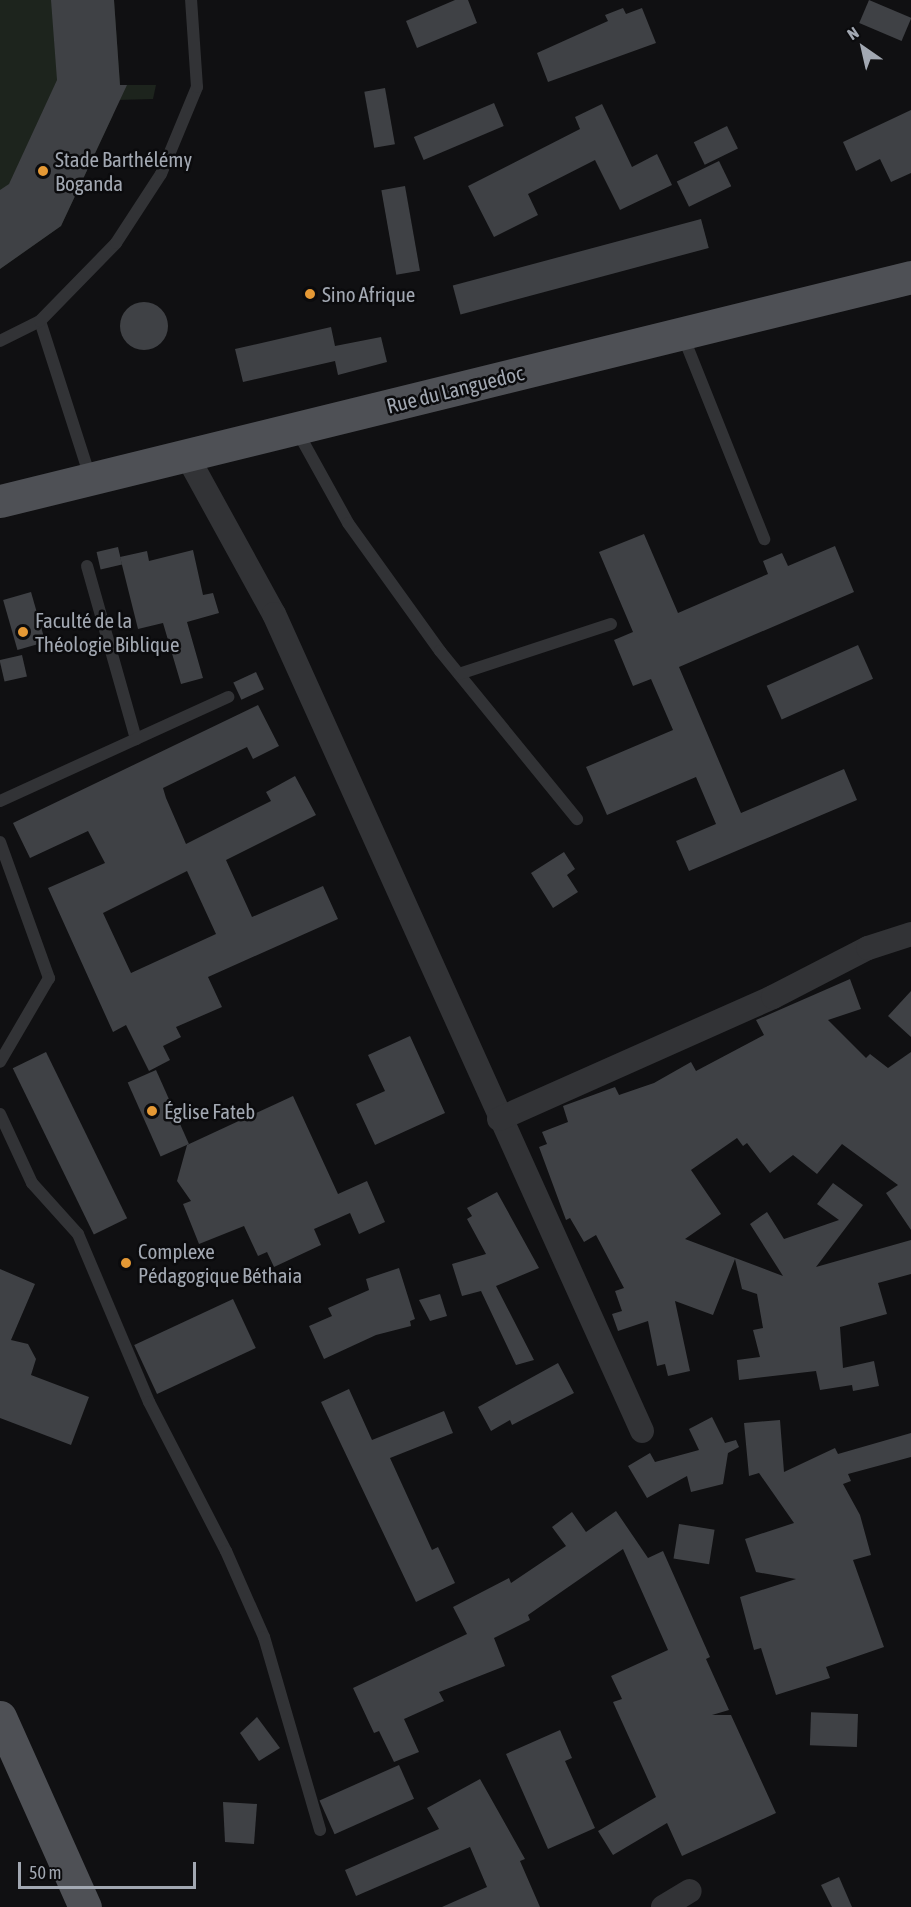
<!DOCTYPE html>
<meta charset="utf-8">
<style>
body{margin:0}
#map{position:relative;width:911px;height:1907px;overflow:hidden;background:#101012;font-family:"Asap Condensed",sans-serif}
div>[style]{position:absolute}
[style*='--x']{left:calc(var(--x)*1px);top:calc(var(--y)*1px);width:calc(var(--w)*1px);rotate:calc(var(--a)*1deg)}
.green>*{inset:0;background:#1d241d}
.building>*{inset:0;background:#3f4145;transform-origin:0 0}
.round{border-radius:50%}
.lane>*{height:12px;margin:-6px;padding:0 6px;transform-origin:6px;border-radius:6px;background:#323336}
.street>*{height:24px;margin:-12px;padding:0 12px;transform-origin:12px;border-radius:12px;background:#323336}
.primary>*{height:33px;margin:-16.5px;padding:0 16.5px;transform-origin:16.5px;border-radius:16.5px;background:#4e5055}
.dots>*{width:16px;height:16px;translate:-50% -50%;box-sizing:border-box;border:3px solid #0b0b0d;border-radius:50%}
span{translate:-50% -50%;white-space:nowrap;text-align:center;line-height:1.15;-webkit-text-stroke:5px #0b0b0d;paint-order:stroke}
.poi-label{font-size:21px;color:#a2a8b2}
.left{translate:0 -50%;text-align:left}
.street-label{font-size:21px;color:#a2a8b2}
.north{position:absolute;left:833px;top:18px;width:60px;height:60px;-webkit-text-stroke:4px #0b0b0d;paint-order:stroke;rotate:326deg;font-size:16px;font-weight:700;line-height:24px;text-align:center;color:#a2a8b2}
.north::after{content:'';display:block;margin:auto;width:21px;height:27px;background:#a2a8b2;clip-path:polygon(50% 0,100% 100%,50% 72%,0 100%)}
.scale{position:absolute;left:18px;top:1862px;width:178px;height:27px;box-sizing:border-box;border:3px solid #a2a8b2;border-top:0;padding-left:8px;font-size:18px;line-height:21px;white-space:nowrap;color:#a2a8b2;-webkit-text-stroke:4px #0b0b0d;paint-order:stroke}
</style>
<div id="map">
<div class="green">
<i style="clip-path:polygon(0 0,114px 0,120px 85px,156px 85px,153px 99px,116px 100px,110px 110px,113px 115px,61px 226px,0 269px)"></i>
</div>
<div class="building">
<i style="clip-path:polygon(51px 0,114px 0,120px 85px,127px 85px,61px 226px,0 269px,0 190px,9px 184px,57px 80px)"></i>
<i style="clip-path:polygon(455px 0,468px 0,477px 23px,417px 48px,406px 21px)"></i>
<i style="left:869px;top:0;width:46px;height:25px;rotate:23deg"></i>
<i style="clip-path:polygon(623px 8px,626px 14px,642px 8px,656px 43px,548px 82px,537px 53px,608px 21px,605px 15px)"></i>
<i style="left:385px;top:88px;width:57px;height:21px;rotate:80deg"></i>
<i style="left:494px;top:103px;width:25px;height:87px;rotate:67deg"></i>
<i style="clip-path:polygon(602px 104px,632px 167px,657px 154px,672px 185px,620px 210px,595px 160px,528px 194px,538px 215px,494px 237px,468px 186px,580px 129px,575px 117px)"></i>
<i style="clip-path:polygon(911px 110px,911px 173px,891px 182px,880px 159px,856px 171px,843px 142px)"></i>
<i style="left:727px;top:126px;width:25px;height:37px;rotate:64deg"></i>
<i style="left:719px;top:161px;width:28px;height:47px;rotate:64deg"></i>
<i style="left:405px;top:186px;width:86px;height:24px;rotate:80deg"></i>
<i style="left:701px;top:219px;width:30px;height:257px;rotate:75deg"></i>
<i class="round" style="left:120px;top:302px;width:48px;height:48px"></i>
<i style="clip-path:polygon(331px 327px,335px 346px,381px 337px,387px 362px,338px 375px,335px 361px,243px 382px,235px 349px)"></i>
<i style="clip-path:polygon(644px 534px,678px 613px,768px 574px,763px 561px,782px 553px,788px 566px,835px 546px,854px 592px,679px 667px,741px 813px,844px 769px,857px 800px,689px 871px,676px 841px,716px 824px,696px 777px,607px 815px,586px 767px,673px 730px,651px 679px,633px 686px,614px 640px,633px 632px,599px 552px)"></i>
<i style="left:118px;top:547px;width:18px;height:22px;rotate:77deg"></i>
<i style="clip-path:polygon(193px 550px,203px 595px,213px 593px,219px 613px,187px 622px,203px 678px,181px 684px,163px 623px,138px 629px,120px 557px,147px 551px,149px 561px)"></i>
<i style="left:31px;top:592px;width:52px;height:29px;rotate:74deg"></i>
<i style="left:858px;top:645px;width:37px;height:100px;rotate:66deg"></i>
<i style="left:22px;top:655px;width:22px;height:23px;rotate:77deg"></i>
<i style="left:256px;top:672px;width:19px;height:25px;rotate:65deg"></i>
<i style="clip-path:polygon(evenodd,258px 705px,279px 746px,253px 759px,247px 747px,163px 788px,166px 798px,186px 844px,271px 801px,266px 792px,295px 776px,316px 815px,226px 860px,252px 917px,323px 886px,338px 919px,208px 977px,222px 1007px,176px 1027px,181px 1037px,163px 1046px,170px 1060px,149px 1071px,126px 1025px,113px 1032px,48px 888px,105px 863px,88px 831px,30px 858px,13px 823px,258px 705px,187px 871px,216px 934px,131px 973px,103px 913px,187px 871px)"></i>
<i style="clip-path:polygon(564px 852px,575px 869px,567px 875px,578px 892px,553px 908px,531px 873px)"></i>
<i style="clip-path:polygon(850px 979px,861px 1009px,828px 1020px,866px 1058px,870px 1054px,888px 1068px,911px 1052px,911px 1230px,886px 1193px,898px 1185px,842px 1144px,817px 1174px,793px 1155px,770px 1173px,747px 1143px,743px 1146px,737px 1138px,691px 1170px,721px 1214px,685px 1239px,783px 1276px,750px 1224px,767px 1212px,784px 1239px,839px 1220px,817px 1204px,833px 1183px,863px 1205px,816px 1267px,911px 1240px,911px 1274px,878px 1283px,887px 1314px,840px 1327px,843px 1368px,874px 1361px,879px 1386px,853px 1391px,852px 1385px,820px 1390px,816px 1371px,739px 1380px,737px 1360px,760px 1357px,753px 1330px,763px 1328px,757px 1294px,742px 1289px,735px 1259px,713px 1315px,675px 1301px,690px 1371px,668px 1376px,665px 1364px,657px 1366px,648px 1321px,618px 1331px,612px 1314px,622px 1311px,615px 1291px,624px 1288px,596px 1235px,584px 1242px,570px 1218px,566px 1220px,539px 1147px,547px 1144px,542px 1132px,568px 1122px,563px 1106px,615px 1087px,619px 1095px,654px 1083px,691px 1062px,696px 1071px,764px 1035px,756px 1020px)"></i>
<i style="clip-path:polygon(911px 991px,911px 1037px,888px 1016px)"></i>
<i style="clip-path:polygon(410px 1036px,445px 1113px,375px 1145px,356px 1104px,385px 1091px,368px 1055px)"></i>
<i style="left:46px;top:1052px;width:185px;height:37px;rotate:64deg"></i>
<i style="left:156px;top:1070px;width:81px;height:31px;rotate:66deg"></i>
<i style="clip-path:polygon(293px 1096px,338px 1194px,367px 1181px,385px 1222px,359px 1234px,350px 1213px,314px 1229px,321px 1245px,274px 1267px,267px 1252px,258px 1256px,244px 1226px,199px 1244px,183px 1204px,191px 1201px,177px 1181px,187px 1145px)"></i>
<i style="clip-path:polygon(497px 1192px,539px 1268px,496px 1286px,534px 1360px,516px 1365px,481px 1291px,462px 1296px,452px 1264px,486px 1254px,467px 1219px,472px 1216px,467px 1208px)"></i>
<i style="clip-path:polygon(399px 1268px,415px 1319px,410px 1321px,411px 1326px,376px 1335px,324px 1359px,309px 1326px,332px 1316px,328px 1308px,369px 1290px,366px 1279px)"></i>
<i style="clip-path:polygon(0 1269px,35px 1284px,11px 1340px,28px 1344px,36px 1359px,31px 1375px,89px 1397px,71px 1445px,0 1418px)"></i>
<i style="clip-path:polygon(440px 1294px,447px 1316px,430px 1321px,419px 1300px)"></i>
<i style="left:233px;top:1299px;width:54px;height:109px;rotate:65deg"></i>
<i style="clip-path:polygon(558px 1363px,574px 1393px,512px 1425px,510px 1420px,491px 1431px,478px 1407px)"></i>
<i style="clip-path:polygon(349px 1389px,372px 1440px,444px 1411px,453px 1433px,390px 1458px,432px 1550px,438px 1547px,455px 1583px,416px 1602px,321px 1402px)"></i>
<i style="clip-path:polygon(712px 1417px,725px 1443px,736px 1440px,739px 1447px,728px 1453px,723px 1484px,691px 1492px,687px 1476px,647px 1498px,628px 1466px,650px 1453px,655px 1462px,699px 1450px,689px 1429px)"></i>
<i style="clip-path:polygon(780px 1420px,784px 1472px,835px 1448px,838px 1454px,911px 1433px,911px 1457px,848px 1474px,851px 1481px,843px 1484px,860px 1515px,871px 1555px,853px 1560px,884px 1647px,826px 1667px,830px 1678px,776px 1695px,761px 1648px,754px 1650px,740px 1597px,796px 1579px,756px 1572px,745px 1539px,794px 1523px,759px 1473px,749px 1476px,744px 1423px)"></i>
<i style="clip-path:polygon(616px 1511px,648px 1558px,663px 1551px,710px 1657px,706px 1659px,729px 1710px,712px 1715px,731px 1715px,776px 1813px,682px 1856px,667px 1823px,613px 1855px,598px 1831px,656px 1797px,613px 1702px,622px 1699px,611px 1676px,668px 1650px,623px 1549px,528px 1615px,530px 1620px,494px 1638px,505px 1666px,439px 1692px,444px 1701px,404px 1719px,419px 1752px,394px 1762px,379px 1731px,374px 1733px,353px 1688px,467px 1634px,453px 1607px,509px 1578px,511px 1583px,566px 1546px,552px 1527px,572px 1512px,586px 1532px)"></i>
<i style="left:679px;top:1524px;width:36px;height:35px;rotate:9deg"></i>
<i style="left:858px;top:1714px;width:33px;height:47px;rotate:92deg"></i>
<i style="clip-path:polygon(257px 1717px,280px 1748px,259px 1761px,240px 1733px)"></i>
<i style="clip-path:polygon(560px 1730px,572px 1758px,565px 1761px,595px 1828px,548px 1849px,506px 1754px)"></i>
<i style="left:399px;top:1765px;width:37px;height:87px;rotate:66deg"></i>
<i style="clip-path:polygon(480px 1779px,525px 1859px,520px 1861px,540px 1907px,442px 1907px,487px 1887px,470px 1847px,356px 1896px,345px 1870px,439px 1829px,427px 1808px)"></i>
<i style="clip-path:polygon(223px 1802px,257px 1804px,254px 1844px,225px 1842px)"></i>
<i style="clip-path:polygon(839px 1877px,852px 1907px,832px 1907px,821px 1885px)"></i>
</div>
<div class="lane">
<i style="--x:40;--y:321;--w:164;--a:72.2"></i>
<i style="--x:683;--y:336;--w:219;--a:68.2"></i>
<i style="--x:0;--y:341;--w:45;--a:-26.6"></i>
<i style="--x:40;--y:321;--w:109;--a:-45.7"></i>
<i style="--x:116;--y:243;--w:82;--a:-56.9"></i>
<i style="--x:161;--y:174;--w:94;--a:-67.5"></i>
<i style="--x:197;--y:87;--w:87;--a:-93.9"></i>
<i style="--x:296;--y:429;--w:107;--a:61"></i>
<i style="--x:348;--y:523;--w:158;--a:54.3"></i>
<i style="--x:440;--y:651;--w:217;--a:50.8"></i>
<i style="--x:87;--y:566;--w:180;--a:74.2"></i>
<i style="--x:459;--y:674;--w:160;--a:-18.2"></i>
<i style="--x:0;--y:801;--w:251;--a:-24.5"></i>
<i style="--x:0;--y:842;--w:145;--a:70.2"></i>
<i style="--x:49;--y:978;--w:97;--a:120.3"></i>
<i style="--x:0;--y:1114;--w:76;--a:65.1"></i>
<i style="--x:32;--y:1183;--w:69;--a:48"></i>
<i style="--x:78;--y:1234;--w:182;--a:67.1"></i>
<i style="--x:149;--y:1402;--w:168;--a:62.7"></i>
<i style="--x:226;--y:1551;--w:94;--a:66.2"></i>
<i style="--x:264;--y:1637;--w:201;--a:73.8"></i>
</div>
<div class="street">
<i style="--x:187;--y:456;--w:180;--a:61.2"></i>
<i style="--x:274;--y:614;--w:896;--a:65.75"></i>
<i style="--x:499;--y:1119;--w:300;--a:-24"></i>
<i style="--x:773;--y:997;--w:107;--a:-27.3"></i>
<i style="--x:868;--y:948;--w:45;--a:-18"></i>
<i style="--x:663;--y:1907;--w:31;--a:-31"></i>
</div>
<div class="primary">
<i style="--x:0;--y:501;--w:938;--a:-13.81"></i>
<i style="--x:0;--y:1717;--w:208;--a:65.9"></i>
</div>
<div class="dots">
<i style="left:43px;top:171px;background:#e59935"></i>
<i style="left:310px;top:294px;background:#e59935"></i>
<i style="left:23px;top:632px;background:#e59935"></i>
<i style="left:152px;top:1111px;background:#e59935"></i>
<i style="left:126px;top:1263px;background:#e59935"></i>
</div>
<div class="poi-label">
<span class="left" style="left:55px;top:171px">Stade Barthélémy<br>Boganda</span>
<span class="left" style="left:322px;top:294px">Sino Afrique</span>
<span class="left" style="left:35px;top:632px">Faculté de la<br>Théologie Biblique</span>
<span class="left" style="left:164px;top:1111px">Église Fateb</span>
<span class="left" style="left:138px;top:1263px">Complexe<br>Pédagogique Béthaia</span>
</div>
<div class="street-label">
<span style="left:455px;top:389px;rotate:-14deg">Rue du Languedoc</span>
</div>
<div class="north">N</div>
<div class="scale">50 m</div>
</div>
